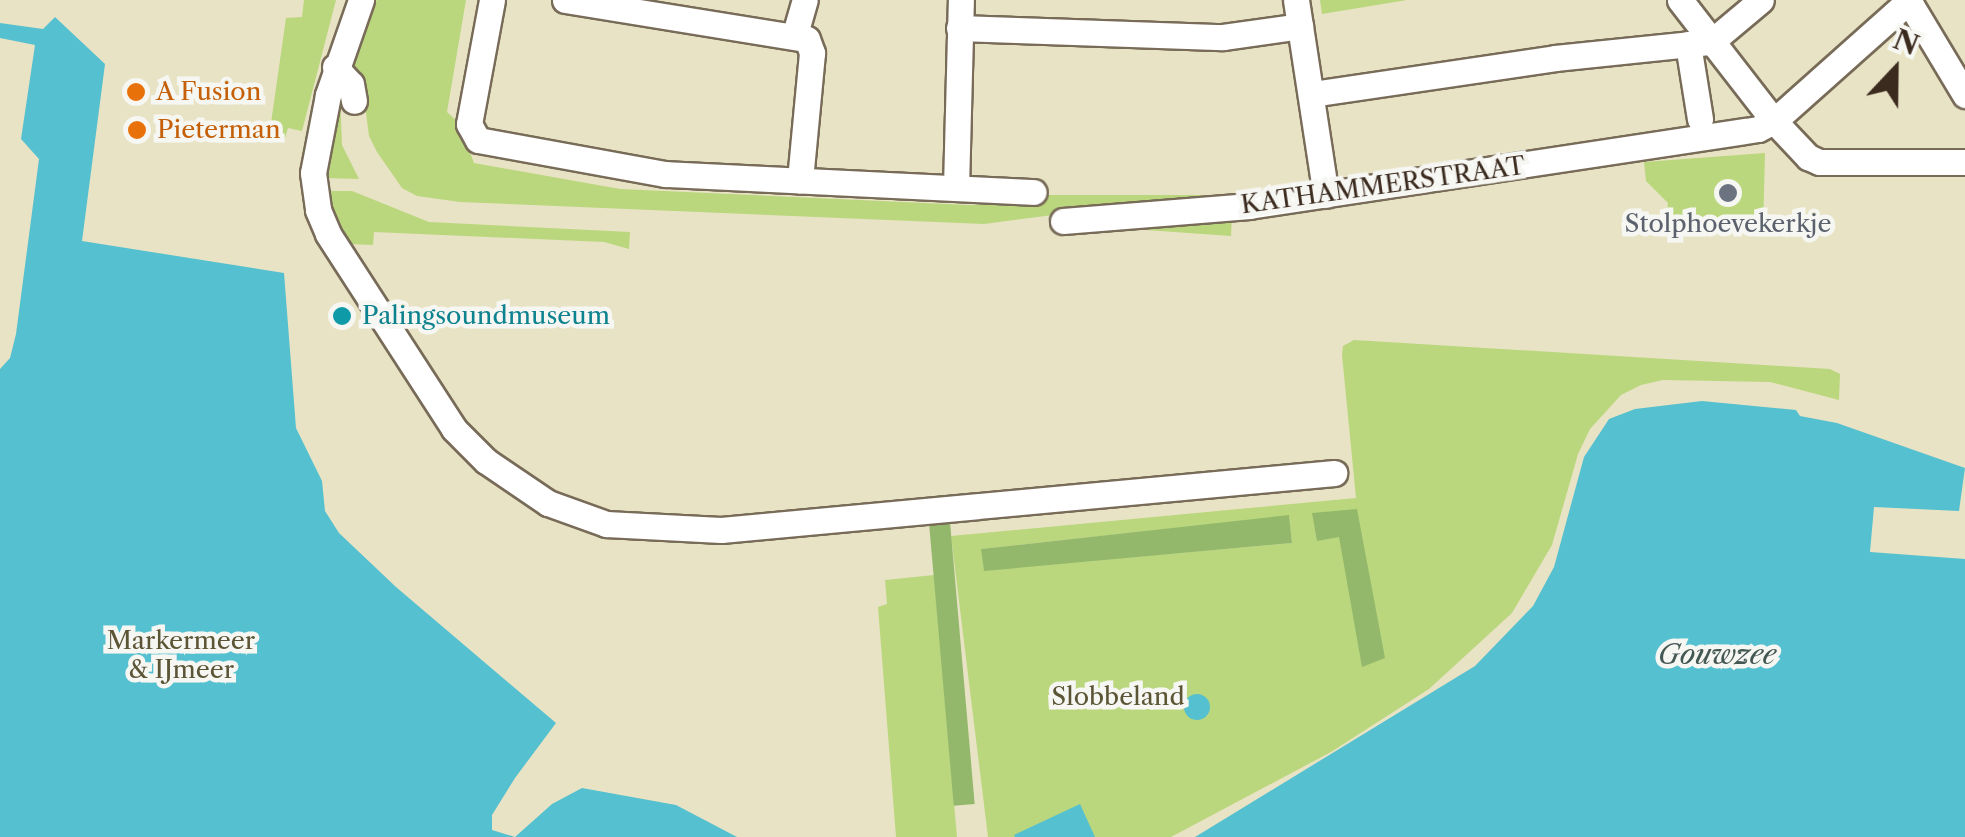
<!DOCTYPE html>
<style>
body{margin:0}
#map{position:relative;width:1965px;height:837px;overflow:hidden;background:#e8e3c4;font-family:"Libre Caslon Text",serif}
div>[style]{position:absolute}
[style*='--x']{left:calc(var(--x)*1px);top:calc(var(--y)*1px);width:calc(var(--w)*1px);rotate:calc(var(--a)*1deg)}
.green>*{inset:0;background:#bad77d}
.forest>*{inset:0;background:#93b86c;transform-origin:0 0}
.water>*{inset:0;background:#55c0cf}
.round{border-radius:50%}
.roads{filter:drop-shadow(2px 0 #786b58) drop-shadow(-2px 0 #786b58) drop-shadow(0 2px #786b58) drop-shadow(0 -2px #786b58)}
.minor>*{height:25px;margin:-12.5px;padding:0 12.5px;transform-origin:12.5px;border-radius:12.5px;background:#fff}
.dots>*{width:28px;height:28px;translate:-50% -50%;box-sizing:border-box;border:5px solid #f6f6f2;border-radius:50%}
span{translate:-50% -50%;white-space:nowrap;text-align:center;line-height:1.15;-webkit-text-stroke:9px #f6f6f2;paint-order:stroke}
.food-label{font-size:25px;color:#c56008}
.left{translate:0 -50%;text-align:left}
.street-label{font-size:25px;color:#3b2a1e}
.worship-label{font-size:25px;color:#5b616d}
.culture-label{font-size:25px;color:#0d838f}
.park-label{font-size:25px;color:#5b5536}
.water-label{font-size:28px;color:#435753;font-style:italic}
.north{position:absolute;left:1845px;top:20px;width:100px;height:100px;-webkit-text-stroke:8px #f6f6f2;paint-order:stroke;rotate:22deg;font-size:28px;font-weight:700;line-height:40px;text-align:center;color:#3b2a1e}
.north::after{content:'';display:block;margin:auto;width:35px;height:45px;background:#3b2a1e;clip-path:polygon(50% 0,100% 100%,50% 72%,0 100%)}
</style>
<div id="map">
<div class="green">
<i style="clip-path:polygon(304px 0,336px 0,302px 131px,288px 128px,285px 138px,269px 137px,286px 18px,302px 17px)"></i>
<i style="clip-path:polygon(377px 0,466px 0,447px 112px,459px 123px,474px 163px,620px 189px,968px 205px,1044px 203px,1044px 195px,1208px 195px,984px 224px,460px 202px,417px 196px,402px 188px,377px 152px,369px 136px,362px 82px,352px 69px,353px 39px)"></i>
<i style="clip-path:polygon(1320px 0,1407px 0,1322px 14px)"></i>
<i style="clip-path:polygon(340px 92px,342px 145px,359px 179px,323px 178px)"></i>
<i style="clip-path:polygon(1765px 153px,1763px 231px,1665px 227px,1668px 203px,1646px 181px,1644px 162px)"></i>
<i style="clip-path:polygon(324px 191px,352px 191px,429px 222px,630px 232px,629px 249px,604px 242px,374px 232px,373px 245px,349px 244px,338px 229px)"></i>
<i style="clip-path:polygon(1232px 213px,1231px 236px,1103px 227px)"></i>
<i style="clip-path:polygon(evenodd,1354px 340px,1830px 369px,1840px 374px,1839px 400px,1770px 382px,1663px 380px,1641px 385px,1621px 395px,1590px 429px,1578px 454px,1552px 545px,1512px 613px,1429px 689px,1331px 752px,1171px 837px,988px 837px,951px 536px,1356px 498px,1342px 355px,1343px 346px,1354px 340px,1289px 516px,1292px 543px,984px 570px,982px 549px,1289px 516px)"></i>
<i style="clip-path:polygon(934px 575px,957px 837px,896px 837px,878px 607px,887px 604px,885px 580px)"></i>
</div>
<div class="forest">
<i style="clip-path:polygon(1357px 509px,1385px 658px,1362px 667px,1339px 537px,1317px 541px,1312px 513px)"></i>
<i style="clip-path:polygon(1289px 515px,1292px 543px,984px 571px,981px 549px)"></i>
<i style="left:950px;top:522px;width:283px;height:21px;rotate:85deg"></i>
</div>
<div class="water">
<i style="clip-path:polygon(55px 17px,105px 64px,82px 241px,284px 273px,296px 428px,322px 481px,325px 511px,339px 533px,396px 587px,556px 723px,515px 778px,492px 815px,492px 830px,515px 837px,552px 804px,582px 788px,676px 805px,737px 837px,0 837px,0 369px,10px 358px,16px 334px,39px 159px,21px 139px,35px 45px,0 38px,0 23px,43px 29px)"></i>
<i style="clip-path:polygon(1702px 401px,1796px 410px,1800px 416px,1837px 423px,1965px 468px,1959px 511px,1874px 507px,1870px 552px,1965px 559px,1965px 837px,1195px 837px,1475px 666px,1533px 606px,1554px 567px,1584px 457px,1609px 419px,1635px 409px)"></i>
<i class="round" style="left:1184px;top:694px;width:26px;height:26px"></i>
<i style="clip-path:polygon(1080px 804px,1095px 837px,1015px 837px,1014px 835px)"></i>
</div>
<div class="roads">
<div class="minor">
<i style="--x:361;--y:0;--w:101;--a:109.2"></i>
<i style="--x:328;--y:95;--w:79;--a:100.9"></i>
<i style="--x:313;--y:173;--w:37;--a:82"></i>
<i style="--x:318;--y:210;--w:26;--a:67"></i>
<i style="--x:328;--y:234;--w:232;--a:57.1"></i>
<i style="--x:454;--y:429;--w:45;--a:45"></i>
<i style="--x:486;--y:461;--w:75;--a:34.1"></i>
<i style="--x:548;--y:503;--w:62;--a:19.9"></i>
<i style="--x:606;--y:524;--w:115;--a:3"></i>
<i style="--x:721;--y:530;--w:616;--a:-5.31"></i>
<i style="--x:492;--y:0;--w:126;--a:100.5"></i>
<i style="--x:469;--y:124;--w:18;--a:61"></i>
<i style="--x:478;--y:140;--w:190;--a:10.3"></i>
<i style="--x:665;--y:174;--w:369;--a:2.8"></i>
<i style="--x:565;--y:0;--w:245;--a:9.2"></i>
<i style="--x:807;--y:39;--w:15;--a:70"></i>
<i style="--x:812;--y:53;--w:128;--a:95.4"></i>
<i style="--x:1296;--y:0;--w:197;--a:81.3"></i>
<i style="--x:1680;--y:0;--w:153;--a:52.2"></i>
<i style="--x:1774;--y:121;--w:50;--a:46.6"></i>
<i style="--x:1808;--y:157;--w:12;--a:24"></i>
<i style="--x:1819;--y:162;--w:146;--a:0"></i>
<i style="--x:1908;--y:0;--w:111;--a:59"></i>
<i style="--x:959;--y:28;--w:264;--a:2"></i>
<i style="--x:1223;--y:37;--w:78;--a:-8.1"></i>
<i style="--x:795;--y:34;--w:35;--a:-74"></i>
<i style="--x:1711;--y:42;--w:65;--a:-40"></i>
<i style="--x:1688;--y:44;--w:76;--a:80.9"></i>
<i style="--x:335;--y:67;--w:23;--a:47"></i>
<i style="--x:351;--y:84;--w:17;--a:80"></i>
<i style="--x:1312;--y:94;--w:246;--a:-8.4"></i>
<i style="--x:1555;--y:58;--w:157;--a:-5.9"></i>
<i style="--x:956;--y:187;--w:187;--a:-88.5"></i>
<i style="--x:1063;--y:221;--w:187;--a:-4.6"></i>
<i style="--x:1249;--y:206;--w:515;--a:-8.6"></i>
<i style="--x:1758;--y:129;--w:18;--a:-27"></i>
<i style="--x:1774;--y:121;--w:182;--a:-41.7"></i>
</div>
</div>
<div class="dots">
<i style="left:136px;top:92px;background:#e8710a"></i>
<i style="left:137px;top:130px;background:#e8710a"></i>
<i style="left:1728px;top:193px;background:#6b7280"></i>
<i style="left:342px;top:316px;background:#0f9aa8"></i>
</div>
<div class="food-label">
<span class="left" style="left:156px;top:92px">A Fusion</span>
<span class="left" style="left:157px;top:130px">Pieterman</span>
</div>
<div class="street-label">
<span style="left:1383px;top:186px;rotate:-8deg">KATHAMMERSTRAAT</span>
</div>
<div class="worship-label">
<span style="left:1728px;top:224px">Stolphoevekerkje</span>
</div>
<div class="culture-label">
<span class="left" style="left:362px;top:316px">Palingsoundmuseum</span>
</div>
<div class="park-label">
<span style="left:181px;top:656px">Markermeer<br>&amp; IJmeer</span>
<span style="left:1118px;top:697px">Slobbeland</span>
</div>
<div class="water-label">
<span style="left:1717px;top:654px">Gouwzee</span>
</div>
<div class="north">N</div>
</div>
